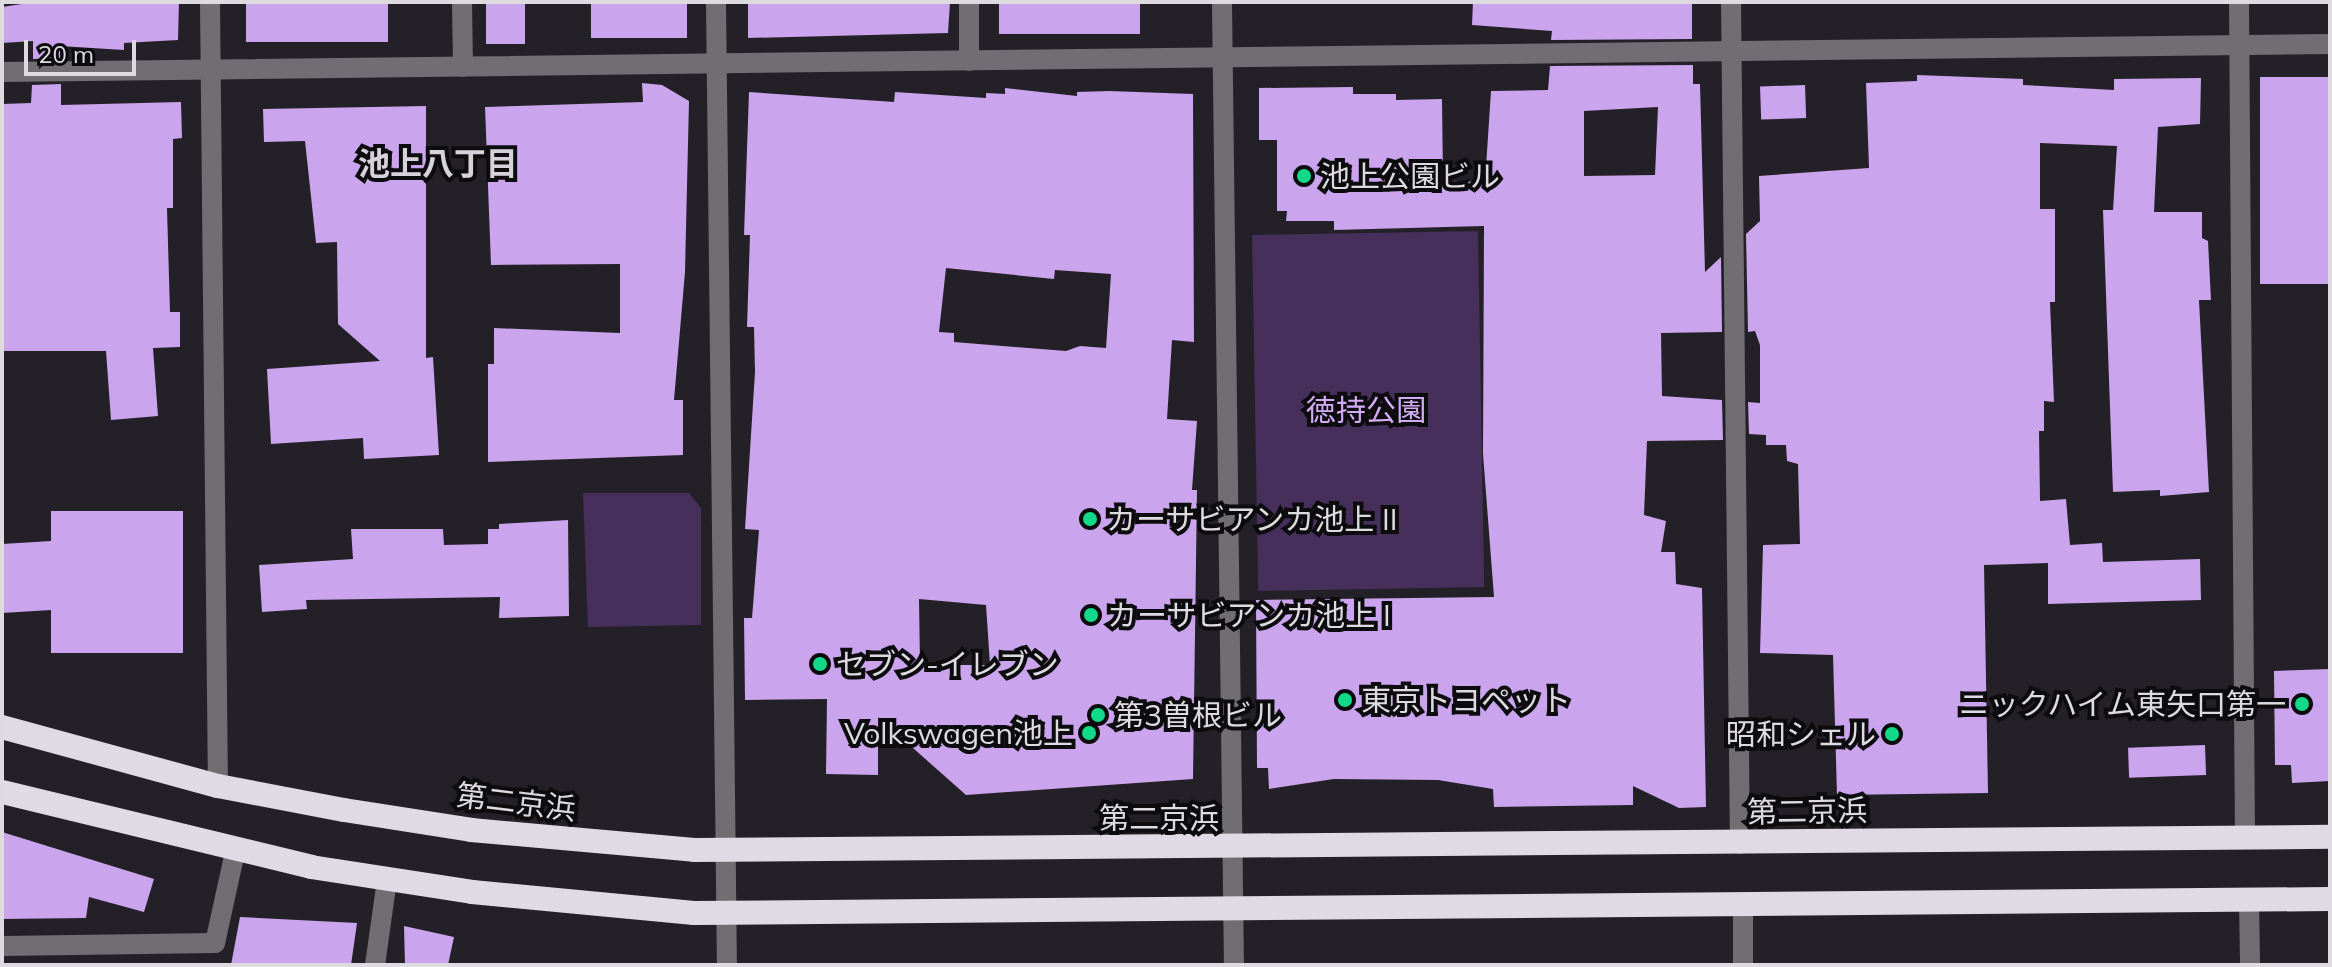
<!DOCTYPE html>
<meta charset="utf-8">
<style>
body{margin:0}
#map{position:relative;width:2332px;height:967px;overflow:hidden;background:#242027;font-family:Mulish,"Noto Sans JP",sans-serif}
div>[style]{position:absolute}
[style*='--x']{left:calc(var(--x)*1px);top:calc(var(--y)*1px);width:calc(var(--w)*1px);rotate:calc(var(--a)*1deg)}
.green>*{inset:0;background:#462f5a;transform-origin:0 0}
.building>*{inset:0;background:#caa4ec;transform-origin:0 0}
.minor>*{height:20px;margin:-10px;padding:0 10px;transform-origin:10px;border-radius:10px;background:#706e72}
.highway>*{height:24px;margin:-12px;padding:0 12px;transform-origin:12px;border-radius:12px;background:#dfdae4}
.dots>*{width:22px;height:22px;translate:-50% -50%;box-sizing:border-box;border:4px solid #0c0b0e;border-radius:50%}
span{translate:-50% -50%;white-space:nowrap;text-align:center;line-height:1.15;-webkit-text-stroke:8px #0c0b0e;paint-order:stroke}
.poi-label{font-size:30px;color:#dddbe0}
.left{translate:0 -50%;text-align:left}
.right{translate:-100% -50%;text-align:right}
.park-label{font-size:30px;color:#d2abf5}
.street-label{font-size:30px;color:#dddbe0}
.neighbourhood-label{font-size:32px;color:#d6d2db;font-weight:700}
.frame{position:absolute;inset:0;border:4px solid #dddbe0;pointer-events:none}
.scale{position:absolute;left:24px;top:40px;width:112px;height:36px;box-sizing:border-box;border:4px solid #dddbe0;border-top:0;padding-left:10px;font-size:24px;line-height:28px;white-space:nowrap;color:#dddbe0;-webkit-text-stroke:6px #0c0b0e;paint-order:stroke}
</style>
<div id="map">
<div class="green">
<i style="left:1478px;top:231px;width:356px;height:226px;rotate:89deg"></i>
<i style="clip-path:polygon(583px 493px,689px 493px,701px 508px,701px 625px,588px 627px)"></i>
</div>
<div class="building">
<i style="clip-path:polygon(35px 2px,179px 2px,178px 40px,124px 43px,124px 50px,60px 46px,60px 58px,33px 59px,33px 41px,2px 43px,2px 7px)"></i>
<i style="left:246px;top:2px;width:142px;height:40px"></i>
<i style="left:486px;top:2px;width:39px;height:42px"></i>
<i style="left:591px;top:2px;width:96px;height:36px"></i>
<i style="clip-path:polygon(748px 2px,950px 2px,948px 33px,748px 38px)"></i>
<i style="left:999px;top:2px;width:141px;height:32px"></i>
<i style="clip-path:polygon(1473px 2px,1692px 2px,1692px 39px,1551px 40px,1552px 31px,1472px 25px)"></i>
<i style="clip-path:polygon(evenodd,1693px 65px,1693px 84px,1700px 84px,1705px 272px,1721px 257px,1722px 332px,1661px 333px,1662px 396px,1722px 400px,1723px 440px,1647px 441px,1644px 515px,1666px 521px,1661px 552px,1675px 552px,1676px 584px,1702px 588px,1706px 807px,1679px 808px,1633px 786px,1633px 805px,1494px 807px,1493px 789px,1438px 780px,1334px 779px,1269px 789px,1268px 768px,1257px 768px,1256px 600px,1494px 597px,1483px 454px,1484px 226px,1334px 230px,1334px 221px,1286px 221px,1287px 211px,1277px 211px,1277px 140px,1259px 140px,1259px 88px,1353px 87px,1353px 94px,1396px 94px,1396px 100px,1442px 99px,1443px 181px,1485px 182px,1491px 91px,1548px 90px,1550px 66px,1693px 65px,1658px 107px,1655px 175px,1584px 176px,1584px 111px,1658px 107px)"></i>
<i style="clip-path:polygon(1917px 75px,2023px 79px,2023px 85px,2114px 90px,2114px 79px,2201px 78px,2200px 124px,2158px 127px,2154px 212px,2202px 212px,2202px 238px,2208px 241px,2211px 300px,2199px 300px,2209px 492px,2160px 496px,2160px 490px,2113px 492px,2103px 210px,2113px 210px,2117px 146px,2040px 143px,2040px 209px,2055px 209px,2055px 302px,2050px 302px,2054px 402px,2044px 401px,2044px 431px,2039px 431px,2040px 501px,2066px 499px,2070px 545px,2102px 543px,2103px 562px,2200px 559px,2201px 600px,2048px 604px,2048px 563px,1984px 565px,1988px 793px,1837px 795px,1833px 655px,1760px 653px,1763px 545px,1800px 544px,1798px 464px,1787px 461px,1786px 445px,1766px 445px,1766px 435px,1749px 434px,1748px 402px,1760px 403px,1760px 345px,1755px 331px,1748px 332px,1746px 234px,1760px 221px,1759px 176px,1869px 168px,1866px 83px,1917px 81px)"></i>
<i style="left:2330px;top:77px;width:207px;height:70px;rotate:90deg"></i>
<i style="clip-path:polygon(642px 83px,662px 85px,689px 101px,685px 272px,674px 400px,683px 400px,683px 455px,488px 462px,488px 364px,494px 364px,494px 328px,620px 333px,620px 264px,491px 265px,485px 107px,643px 102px)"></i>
<i style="clip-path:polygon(61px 84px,61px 105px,181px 102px,182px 138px,173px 139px,173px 208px,167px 208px,170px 312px,180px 312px,180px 347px,153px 348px,158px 416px,111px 420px,106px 351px,2px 351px,2px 104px,31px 103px,32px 85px)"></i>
<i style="left:1805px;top:85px;width:33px;height:45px;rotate:88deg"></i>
<i style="clip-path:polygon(evenodd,1005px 88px,1077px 96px,1077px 92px,1109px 91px,1193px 94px,1194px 342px,1172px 340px,1167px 419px,1197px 421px,1192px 490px,1197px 490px,1193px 779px,966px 795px,878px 717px,878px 775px,826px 774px,827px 699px,745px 700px,744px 618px,752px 618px,759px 530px,745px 529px,755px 372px,754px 327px,747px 327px,750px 235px,744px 235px,749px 92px,894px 102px,895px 92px,986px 98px,986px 93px,1005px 94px,1005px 88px,946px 268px,1054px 279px,1055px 270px,1111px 274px,1106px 348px,1080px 346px,1066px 351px,954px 342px,954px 333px,939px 332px,946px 268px,1005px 88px,919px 599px,986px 605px,990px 665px,920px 665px,919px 599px)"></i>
<i style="clip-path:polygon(426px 106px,426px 358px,433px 357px,439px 455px,364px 459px,363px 438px,271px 444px,267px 369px,380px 361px,338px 324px,337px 242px,316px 243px,305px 141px,264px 142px,263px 109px)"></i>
<i style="clip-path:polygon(51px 511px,183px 511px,183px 653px,51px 653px,51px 610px,2px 613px,2px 544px,51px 541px)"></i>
<i style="clip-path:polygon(568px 520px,569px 616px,499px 618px,500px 597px,306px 600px,307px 609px,262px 612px,259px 565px,353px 559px,351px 529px,443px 529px,444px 545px,488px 544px,488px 529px,499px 529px,499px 524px)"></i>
<i style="clip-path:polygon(2330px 669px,2330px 781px,2292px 783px,2291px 765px,2275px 765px,2274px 671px)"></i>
<i style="left:2205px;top:745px;width:30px;height:77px;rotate:88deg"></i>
<i style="clip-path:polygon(2px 832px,154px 879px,144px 912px,89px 897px,86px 918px,2px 919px)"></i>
<i style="clip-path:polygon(240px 917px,357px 923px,351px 965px,231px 965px)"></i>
<i style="clip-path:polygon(404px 926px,454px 937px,448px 965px,405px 965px)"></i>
</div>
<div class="minor">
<i style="--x:210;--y:2;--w:784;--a:89.42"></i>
<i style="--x:462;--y:2;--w:65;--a:89.1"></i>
<i style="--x:716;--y:2;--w:963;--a:89.35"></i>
<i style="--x:969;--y:2;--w:59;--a:90"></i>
<i style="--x:1222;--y:2;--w:963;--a:89.29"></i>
<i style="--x:1731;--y:2;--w:842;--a:89.39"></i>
<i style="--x:2239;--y:2;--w:837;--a:89.59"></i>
<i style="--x:2;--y:72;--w:2328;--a:-0.69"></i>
<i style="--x:2249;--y:899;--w:66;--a:89.1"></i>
<i style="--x:1743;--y:905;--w:60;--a:90"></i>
<i style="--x:2;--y:946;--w:213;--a:-0.8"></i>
<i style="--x:215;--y:943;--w:93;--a:-77.6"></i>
<i style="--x:375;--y:965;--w:86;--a:-82"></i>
</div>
<div class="highway">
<i style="--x:2;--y:727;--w:224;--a:15.3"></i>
<i style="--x:218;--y:786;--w:128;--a:10.8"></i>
<i style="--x:344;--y:810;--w:129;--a:8.9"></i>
<i style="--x:471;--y:830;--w:224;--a:5.1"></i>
<i style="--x:694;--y:850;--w:1636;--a:-0.46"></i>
<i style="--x:2;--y:792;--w:318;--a:13.6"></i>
<i style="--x:311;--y:867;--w:163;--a:8.8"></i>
<i style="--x:472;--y:892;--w:223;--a:5.4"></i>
<i style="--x:694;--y:913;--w:1636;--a:-0.49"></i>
</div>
<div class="dots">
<i style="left:1304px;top:176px;background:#12d98a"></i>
<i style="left:1090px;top:519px;background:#12d98a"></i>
<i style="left:1091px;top:615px;background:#12d98a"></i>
<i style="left:820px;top:664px;background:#12d98a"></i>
<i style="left:1345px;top:700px;background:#12d98a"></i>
<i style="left:2302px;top:704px;background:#12d98a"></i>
<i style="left:1098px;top:715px;background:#12d98a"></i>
<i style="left:1089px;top:733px;background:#12d98a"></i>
<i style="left:1892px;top:734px;background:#12d98a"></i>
</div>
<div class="poi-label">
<span class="left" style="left:1320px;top:176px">池上公園ビル</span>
<span class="left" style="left:1106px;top:519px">カーサビアンカ池上 II</span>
<span class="left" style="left:1107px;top:615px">カーサビアンカ池上 I</span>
<span class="left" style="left:836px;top:664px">セブン-イレブン</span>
<span class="left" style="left:1361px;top:700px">東京トヨペット</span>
<span class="right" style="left:2286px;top:704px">ニックハイム東矢口第一</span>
<span class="left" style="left:1114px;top:715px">第3曽根ビル</span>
<span class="right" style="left:1073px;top:733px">Volkswagen池上</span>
<span class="right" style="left:1876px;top:734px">昭和シェル</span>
</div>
<div class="park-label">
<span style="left:1366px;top:410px">徳持公園</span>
</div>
<div class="street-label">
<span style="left:516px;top:802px;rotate:7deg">第二京浜</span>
<span style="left:1807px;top:811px;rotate:-1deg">第二京浜</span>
<span style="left:1159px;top:818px">第二京浜</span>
</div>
<div class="neighbourhood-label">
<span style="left:438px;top:163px">池上八丁目</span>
</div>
<div class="frame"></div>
<div class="scale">20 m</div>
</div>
